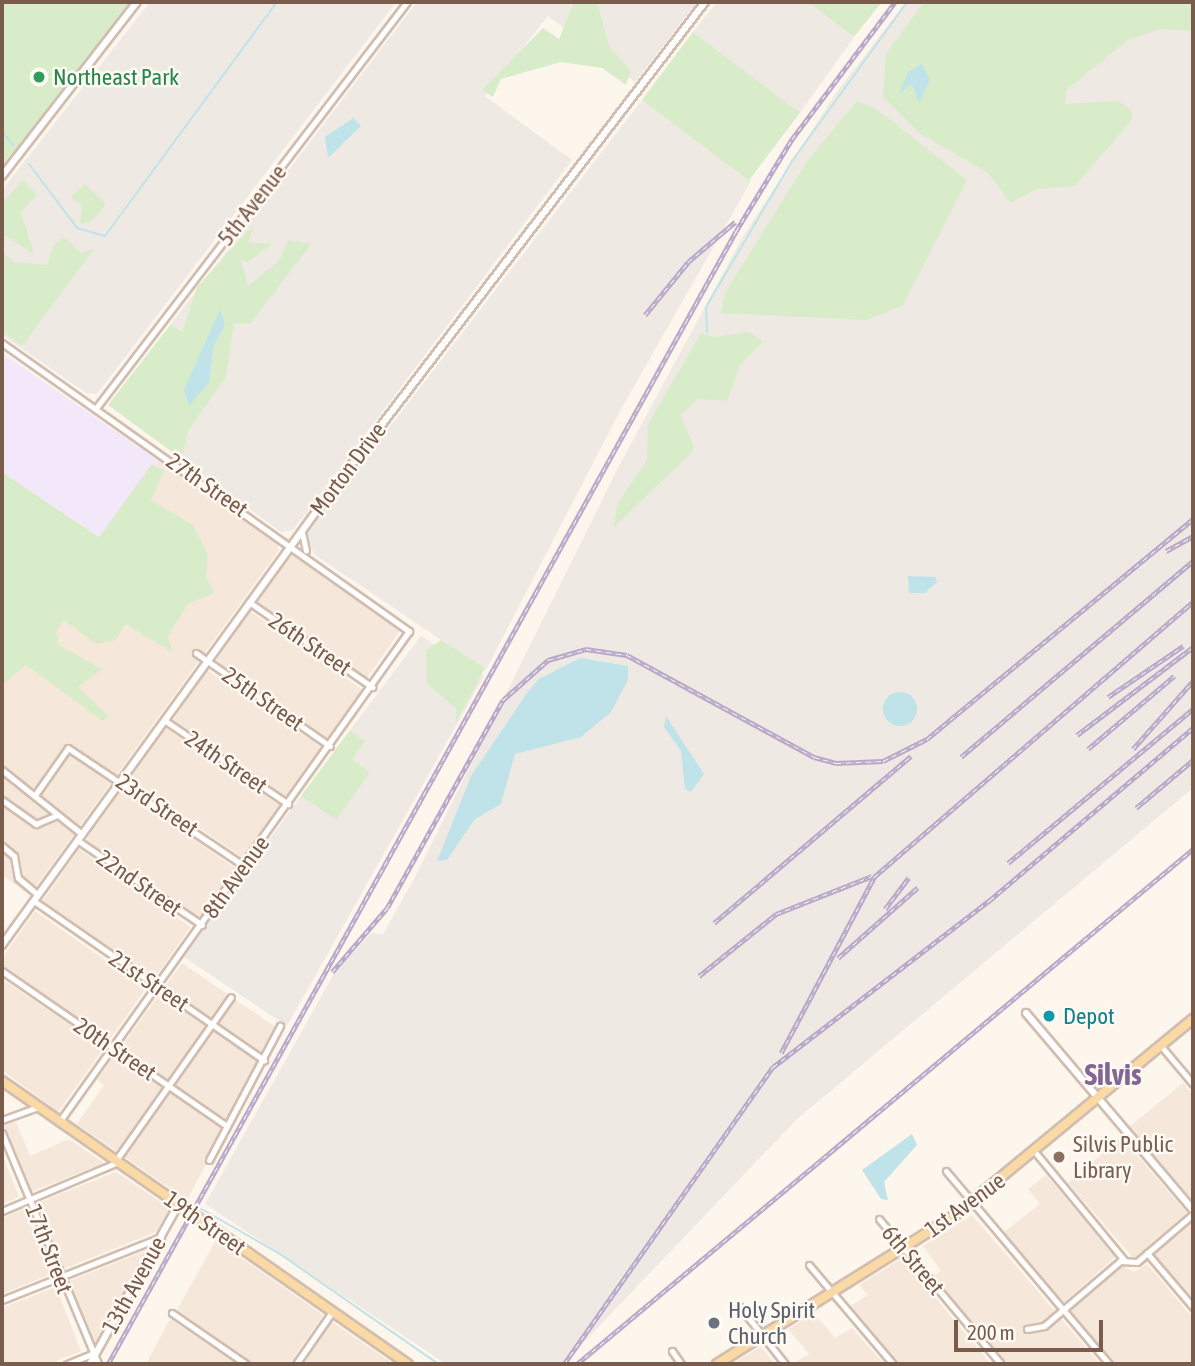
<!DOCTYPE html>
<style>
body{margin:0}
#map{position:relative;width:1195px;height:1366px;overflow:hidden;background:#fdf6ec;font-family:"Asap Condensed",sans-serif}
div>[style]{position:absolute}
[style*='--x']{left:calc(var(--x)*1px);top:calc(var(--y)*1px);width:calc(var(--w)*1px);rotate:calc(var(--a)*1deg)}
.residential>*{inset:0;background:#f5e8da;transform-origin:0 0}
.industrial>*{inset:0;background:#efe9e4}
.education>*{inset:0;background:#f3e8fa}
.green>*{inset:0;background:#d8ecc9;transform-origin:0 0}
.water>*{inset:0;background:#bfe3e8}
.round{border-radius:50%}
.stream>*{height:2px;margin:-1px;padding:0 1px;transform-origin:1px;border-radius:1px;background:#bfe3e8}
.roads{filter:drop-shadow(2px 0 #d1beb0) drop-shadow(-2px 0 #d1beb0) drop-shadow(0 2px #d1beb0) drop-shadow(0 -2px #d1beb0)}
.minor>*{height:5px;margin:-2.5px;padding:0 2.5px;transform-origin:2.5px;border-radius:2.5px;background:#fff}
.tertiary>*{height:6px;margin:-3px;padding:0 3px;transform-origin:3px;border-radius:3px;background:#fff}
.primary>*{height:8px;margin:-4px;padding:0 4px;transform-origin:4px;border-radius:4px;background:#fbd9a5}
.rail>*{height:4.5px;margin-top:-2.25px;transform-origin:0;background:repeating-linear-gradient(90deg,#fffaf3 0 5px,#b9a8c9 0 10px);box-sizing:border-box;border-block:2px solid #b9a8c9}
.dots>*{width:19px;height:19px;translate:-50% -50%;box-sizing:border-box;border:4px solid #fffaf3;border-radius:50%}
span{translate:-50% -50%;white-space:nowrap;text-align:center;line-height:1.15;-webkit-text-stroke:5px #fffaf3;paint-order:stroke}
.leisure-label{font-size:23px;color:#27864d}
.left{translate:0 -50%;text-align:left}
.street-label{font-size:23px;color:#7a5c4d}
.culture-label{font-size:23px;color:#0d838f}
.education-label{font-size:23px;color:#785e54}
.worship-label{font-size:23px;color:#5b616d}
.district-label{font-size:30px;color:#846695;font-weight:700}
.frame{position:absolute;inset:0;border:4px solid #7a5c4d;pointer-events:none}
.scale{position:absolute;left:954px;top:1320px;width:149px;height:32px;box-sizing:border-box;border:4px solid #7a5c4d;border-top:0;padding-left:9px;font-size:21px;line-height:24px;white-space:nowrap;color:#7a5c4d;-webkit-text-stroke:5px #fffaf3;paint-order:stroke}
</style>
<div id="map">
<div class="residential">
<i style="clip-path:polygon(159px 461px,276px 540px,279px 550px,30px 895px,2px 875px,2px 686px)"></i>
<i style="left:292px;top:553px;width:133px;height:60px;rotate:35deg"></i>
<i style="left:250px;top:611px;width:137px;height:60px;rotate:35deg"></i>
<i style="left:207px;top:670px;width:138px;height:61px;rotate:34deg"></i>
<i style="left:165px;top:728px;width:138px;height:64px;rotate:34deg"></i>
<i style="left:122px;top:789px;width:137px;height:63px;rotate:35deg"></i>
<i style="left:79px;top:849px;width:136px;height:65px;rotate:35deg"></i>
<i style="left:35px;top:911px;width:135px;height:63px;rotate:35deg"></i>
<i style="clip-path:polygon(182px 963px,274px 1026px,275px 1034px,187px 1200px,77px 1124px,104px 1085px,97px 1080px)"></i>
<i style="clip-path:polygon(2px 979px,104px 1048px,58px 1112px,2px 1070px)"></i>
<i style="clip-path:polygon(1183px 1083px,1193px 1095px,1193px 1204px,1129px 1127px)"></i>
<i style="clip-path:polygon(16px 1122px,30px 1156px,69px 1139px,104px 1163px,31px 1192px,4px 1126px)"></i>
<i style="left:1121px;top:1137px;width:100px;height:70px;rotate:49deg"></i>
<i style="clip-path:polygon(2px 1154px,19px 1197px,2px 1204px)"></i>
<i style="clip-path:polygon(116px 1172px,170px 1208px,156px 1232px,63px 1269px,35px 1204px)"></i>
<i style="clip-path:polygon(1046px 1175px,1115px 1257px,1063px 1303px,1003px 1233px,1040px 1204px,1028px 1189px)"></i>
<i style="clip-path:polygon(24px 1209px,51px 1274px,2px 1294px,2px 1218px)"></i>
<i style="clip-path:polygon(972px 1215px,1100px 1364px,1007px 1364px,932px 1277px,941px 1271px,923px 1246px)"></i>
<i style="clip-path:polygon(1193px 1222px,1193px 1300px,1154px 1254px)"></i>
<i style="clip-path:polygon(216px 1240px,323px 1315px,289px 1364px,254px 1364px,177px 1310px)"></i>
<i style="clip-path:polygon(147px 1250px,93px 1347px,67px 1282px)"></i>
<i style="clip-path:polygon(902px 1258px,990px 1363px,989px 1364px,900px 1364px,850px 1306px,868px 1295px,859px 1285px)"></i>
<i style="clip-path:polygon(1147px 1264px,1193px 1318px,1193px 1364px,1113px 1364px,1069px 1312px,1123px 1266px,1134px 1272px)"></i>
<i style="clip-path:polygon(56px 1287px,81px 1351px,49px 1364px,2px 1364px,2px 1308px)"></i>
<i style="clip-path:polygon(814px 1313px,835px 1338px,852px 1328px,884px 1364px,793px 1364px,809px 1354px,788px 1329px)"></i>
<i style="clip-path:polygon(170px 1319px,236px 1364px,146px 1364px)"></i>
<i style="clip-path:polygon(332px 1322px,394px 1364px,303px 1364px)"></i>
<i style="clip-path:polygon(760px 1346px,775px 1364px,732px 1364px,760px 1347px)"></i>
</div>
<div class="industrial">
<i style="clip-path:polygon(150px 2px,396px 2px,97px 394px,86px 393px,2px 335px,2px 190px)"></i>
<i style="clip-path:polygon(417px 2px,697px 2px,635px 82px,548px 16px,485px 96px,572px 160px,293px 530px,281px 532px,172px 452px,227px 364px,171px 324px)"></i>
<i style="clip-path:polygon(717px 2px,808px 2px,854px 37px,800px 113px,693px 32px)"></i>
<i style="clip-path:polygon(906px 2px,1193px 2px,1193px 788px,797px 1119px,563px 1364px,446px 1364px,205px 1204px,335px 972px,371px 933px,383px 934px,414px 879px,619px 466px,742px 238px,838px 90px)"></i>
<i style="clip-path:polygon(642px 100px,751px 181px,620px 411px,486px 670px,315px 555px,304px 538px)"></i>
<i style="clip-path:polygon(421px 636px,484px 676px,287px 1026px,184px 957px,301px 796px,336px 820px,351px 760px,365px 741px,350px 730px)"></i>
</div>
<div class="education">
<i style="clip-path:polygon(2px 353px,159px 461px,104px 540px,2px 472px)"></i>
</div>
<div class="green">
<i style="clip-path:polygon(2px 2px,133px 2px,2px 171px)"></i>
<i style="clip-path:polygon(574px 2px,597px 2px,609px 46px,631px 71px,626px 85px,602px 68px,561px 62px,501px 79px,493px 97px,482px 90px,543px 28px,559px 39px)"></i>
<i style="clip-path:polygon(808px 2px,882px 2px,854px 37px)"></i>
<i style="clip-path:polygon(924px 2px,1193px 2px,1193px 31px,1160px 29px,1128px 40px,1066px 90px,1065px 104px,1118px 101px,1132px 111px,1132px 120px,1075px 186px,1036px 189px,1011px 203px,988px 173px,919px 133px,883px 97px,886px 54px)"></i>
<i style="left:693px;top:32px;width:134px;height:85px;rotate:37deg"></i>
<i style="clip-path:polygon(857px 101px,875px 108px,967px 180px,903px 305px,867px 320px,721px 313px,724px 295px,807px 161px)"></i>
<i style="clip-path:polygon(23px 180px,37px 195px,21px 212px,34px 254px,2px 234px,2px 203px)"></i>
<i style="clip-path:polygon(85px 184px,106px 204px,92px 221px,80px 224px,82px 206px,71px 197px)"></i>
<i style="clip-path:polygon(254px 224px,248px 242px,272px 244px,248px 262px,241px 260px,248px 286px,279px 261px,288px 240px,311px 244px,250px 324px,234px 323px,226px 377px,188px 431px,183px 454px,175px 448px,172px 452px,108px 405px,171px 324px,182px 332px,197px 287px)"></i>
<i style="clip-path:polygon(64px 237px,81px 253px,94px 249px,22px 346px,2px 331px,2px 251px,13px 262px,47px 265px,53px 246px)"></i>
<i style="clip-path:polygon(749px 332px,763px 342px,740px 365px,727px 401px,698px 399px,681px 415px,694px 447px,690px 454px,613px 528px,618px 503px,647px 460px,648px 424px,701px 333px,715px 337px)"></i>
<i style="clip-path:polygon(152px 464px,164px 471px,151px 500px,193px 525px,208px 554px,206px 577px,214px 593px,188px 604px,168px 636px,172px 652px,125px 624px,116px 640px,96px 644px,64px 620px,56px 631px,59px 645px,102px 669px,78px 687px,108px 716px,103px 721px,26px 665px,2px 685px,2px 472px,99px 537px)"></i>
<i style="clip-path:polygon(441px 640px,485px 668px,456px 723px,456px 709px,427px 683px,426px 650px)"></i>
<i style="clip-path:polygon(350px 730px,365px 741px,352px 760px,370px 772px,336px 820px,301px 796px)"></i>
</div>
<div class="water">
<i style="clip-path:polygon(922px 64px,930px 80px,919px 103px,912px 84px,899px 94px,908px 72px)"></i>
<i style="clip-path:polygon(353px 118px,361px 126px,328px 158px,325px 137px)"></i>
<i style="clip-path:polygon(220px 309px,225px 325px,213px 347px,209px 383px,189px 406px,184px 390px)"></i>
<i style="clip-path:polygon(908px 576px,936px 577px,937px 582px,925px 593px,909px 593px)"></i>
<i style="clip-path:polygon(580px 658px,628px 666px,628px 680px,611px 712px,581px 737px,515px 754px,501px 804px,475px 819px,447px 860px,437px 861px,471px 776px,527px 693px,539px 679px)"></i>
<i class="round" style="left:883px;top:692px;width:34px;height:34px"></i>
<i style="clip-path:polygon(666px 716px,704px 774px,691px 792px,685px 789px,681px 751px,664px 727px)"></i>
<i style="clip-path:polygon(912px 1134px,917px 1145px,884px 1182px,888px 1200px,881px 1199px,862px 1170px)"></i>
</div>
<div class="stream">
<i style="--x:2;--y:132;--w:17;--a:50"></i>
<i style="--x:29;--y:164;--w:80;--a:53.1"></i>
<i style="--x:77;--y:228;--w:29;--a:16"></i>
<i style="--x:105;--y:236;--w:290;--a:-53.7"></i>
<i style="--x:707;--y:332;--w:25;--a:-92"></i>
<i style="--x:706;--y:307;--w:169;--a:-59.5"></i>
<i style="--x:792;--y:161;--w:196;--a:-54.1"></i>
<i style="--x:189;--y:1202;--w:105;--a:29.7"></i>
<i style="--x:280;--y:1254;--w:193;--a:34.8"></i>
</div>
<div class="roads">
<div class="minor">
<i style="--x:2;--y:343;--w:499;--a:35.3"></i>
<i style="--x:409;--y:631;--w:603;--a:125.48"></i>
<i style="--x:96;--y:408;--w:511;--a:-52.55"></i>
<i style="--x:302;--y:532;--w:19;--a:78"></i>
<i style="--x:249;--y:602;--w:150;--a:34.6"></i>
<i style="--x:196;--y:653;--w:163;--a:34.8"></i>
<i style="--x:164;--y:720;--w:150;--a:34.1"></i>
<i style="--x:2;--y:770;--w:102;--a:38.7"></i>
<i style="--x:35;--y:795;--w:57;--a:-54.9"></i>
<i style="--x:68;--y:748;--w:212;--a:33.8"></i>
<i style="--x:2;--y:800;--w:42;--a:35.2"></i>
<i style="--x:36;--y:824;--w:23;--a:-23"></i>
<i style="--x:77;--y:840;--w:151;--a:34.2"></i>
<i style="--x:2;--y:846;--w:16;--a:40"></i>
<i style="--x:14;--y:856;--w:22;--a:80"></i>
<i style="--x:18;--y:878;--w:26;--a:40"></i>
<i style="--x:34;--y:901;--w:280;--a:34.7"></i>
<i style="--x:2;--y:971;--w:273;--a:34.6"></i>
<i style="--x:1161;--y:1046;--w:50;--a:49.9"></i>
<i style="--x:2;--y:1120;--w:37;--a:-20"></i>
<i style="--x:2;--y:1133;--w:250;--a:67.4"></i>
<i style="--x:1035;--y:1152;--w:140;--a:50.5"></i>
<i style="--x:116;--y:1160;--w:199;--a:-54.8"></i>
<i style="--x:209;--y:1160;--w:152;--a:-62.1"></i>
<i style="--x:946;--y:1171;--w:253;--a:49.8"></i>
<i style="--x:2;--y:1211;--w:126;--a:-22.9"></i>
<i style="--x:879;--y:1219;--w:189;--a:49.9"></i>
<i style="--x:1147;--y:1253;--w:71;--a:49.6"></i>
<i style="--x:809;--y:1265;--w:130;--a:49.7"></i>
<i style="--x:2;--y:1300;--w:171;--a:-21.6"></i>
<i style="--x:740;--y:1307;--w:73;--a:51.7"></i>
<i style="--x:172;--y:1313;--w:90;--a:34.6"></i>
<i style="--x:1027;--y:1329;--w:17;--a:-10"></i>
<i style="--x:1044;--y:1326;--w:100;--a:-40.5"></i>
<i style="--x:1120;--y:1261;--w:17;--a:3"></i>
<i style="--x:1137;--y:1262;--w:74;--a:-40.6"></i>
<i style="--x:672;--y:1351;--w:16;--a:55"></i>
<i style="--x:67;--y:1364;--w:27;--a:-22"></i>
<i style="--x:296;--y:1364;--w:63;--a:-55.3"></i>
</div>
<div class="tertiary">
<i style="--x:2;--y:176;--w:220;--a:-52.2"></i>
<i style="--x:2;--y:945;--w:561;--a:-54.07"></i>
<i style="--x:331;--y:491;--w:616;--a:-52.59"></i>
<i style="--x:1026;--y:1013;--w:258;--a:49.7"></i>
<i style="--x:90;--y:1364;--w:182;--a:-61"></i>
</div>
<div class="primary">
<i style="--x:2;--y:1081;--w:495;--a:34.9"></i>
<i style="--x:717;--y:1364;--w:281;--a:-32"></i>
<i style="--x:955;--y:1215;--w:308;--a:-39.5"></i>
</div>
</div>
<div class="rail">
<i style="--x:645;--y:315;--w:68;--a:-50.9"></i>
<i style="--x:688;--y:262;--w:62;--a:-40.4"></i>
<i style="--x:1166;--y:551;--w:31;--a:-29"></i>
<i style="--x:1108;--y:697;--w:91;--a:-34.2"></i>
<i style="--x:1077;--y:735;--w:146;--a:-37.2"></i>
<i style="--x:1088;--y:749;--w:113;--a:-40.3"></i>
<i style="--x:1133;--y:749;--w:91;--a:-48.6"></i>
<i style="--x:961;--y:757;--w:304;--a:-40.2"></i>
<i style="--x:1136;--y:808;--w:75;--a:-40.1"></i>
<i style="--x:1008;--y:863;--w:241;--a:-39.8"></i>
<i style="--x:885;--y:909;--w:39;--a:-53"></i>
<i style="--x:714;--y:923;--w:258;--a:-40.3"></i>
<i style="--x:838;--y:958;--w:106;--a:-41.5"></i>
<i style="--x:332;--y:972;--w:84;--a:-49.3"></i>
<i style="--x:387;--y:908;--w:238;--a:-60.9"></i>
<i style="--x:503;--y:700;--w:60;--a:-41.6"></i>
<i style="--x:548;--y:660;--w:40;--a:-16"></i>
<i style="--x:586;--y:649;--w:41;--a:8.3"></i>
<i style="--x:627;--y:655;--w:213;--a:28.6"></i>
<i style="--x:814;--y:757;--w:23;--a:15"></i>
<i style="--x:836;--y:763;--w:47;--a:-2.4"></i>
<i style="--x:883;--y:761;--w:49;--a:-26.6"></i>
<i style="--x:927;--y:739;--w:345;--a:-39.6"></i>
<i style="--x:699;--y:976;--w:99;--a:-38.8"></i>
<i style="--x:776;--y:914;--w:103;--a:-21.6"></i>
<i style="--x:781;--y:1053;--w:199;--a:-62.1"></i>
<i style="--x:874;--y:877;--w:421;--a:-40.8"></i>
<i style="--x:108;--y:1364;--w:1295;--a:-61"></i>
<i style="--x:736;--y:231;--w:108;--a:-58.7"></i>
<i style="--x:792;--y:139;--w:171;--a:-53.1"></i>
<i style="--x:564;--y:1364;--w:363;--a:-54.9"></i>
<i style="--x:773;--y:1067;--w:274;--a:-37.6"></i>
<i style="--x:990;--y:900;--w:266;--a:-40.3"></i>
<i style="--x:577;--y:1364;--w:803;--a:-39.9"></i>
</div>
<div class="dots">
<i style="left:39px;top:77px;background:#2e9e5b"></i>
<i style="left:1049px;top:1016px;background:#0f9aa8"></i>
<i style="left:1059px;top:1157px;background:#8d6e63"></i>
<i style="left:714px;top:1323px;background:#6b7280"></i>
</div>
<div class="leisure-label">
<span class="left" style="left:53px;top:77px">Northeast Park</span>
</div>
<div class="street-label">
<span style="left:252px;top:205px;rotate:-52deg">5th Avenue</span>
<span style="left:348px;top:469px;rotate:-53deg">Morton Drive</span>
<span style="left:207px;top:485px;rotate:35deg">27th Street</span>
<span style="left:310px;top:644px;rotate:34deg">26th Street</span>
<span style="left:263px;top:699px;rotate:35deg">25th Street</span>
<span style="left:226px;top:762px;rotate:34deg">24th Street</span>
<span style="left:157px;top:805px;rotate:34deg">23rd Street</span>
<span style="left:236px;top:877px;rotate:-54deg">8th Avenue</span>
<span style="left:139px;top:883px;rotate:35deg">22nd Street</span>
<span style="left:149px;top:981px;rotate:34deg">21st Street</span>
<span style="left:115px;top:1049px;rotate:34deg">20th Street</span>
<span style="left:965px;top:1205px;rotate:-36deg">1st Avenue</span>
<span style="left:205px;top:1223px;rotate:35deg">19th Street</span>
<span style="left:49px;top:1249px;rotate:69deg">17th Street</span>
<span style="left:913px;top:1260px;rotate:50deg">6th Street</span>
<span style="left:134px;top:1285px;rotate:-61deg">13th Avenue</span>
</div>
<div class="culture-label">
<span class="left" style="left:1063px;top:1016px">Depot</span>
</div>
<div class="education-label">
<span class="left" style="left:1073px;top:1157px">Silvis Public<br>Library</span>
</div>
<div class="worship-label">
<span class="left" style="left:728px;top:1323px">Holy Spirit<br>Church</span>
</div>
<div class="district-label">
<span style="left:1113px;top:1074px">Silvis</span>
</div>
<div class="frame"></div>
<div class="scale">200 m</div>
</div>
